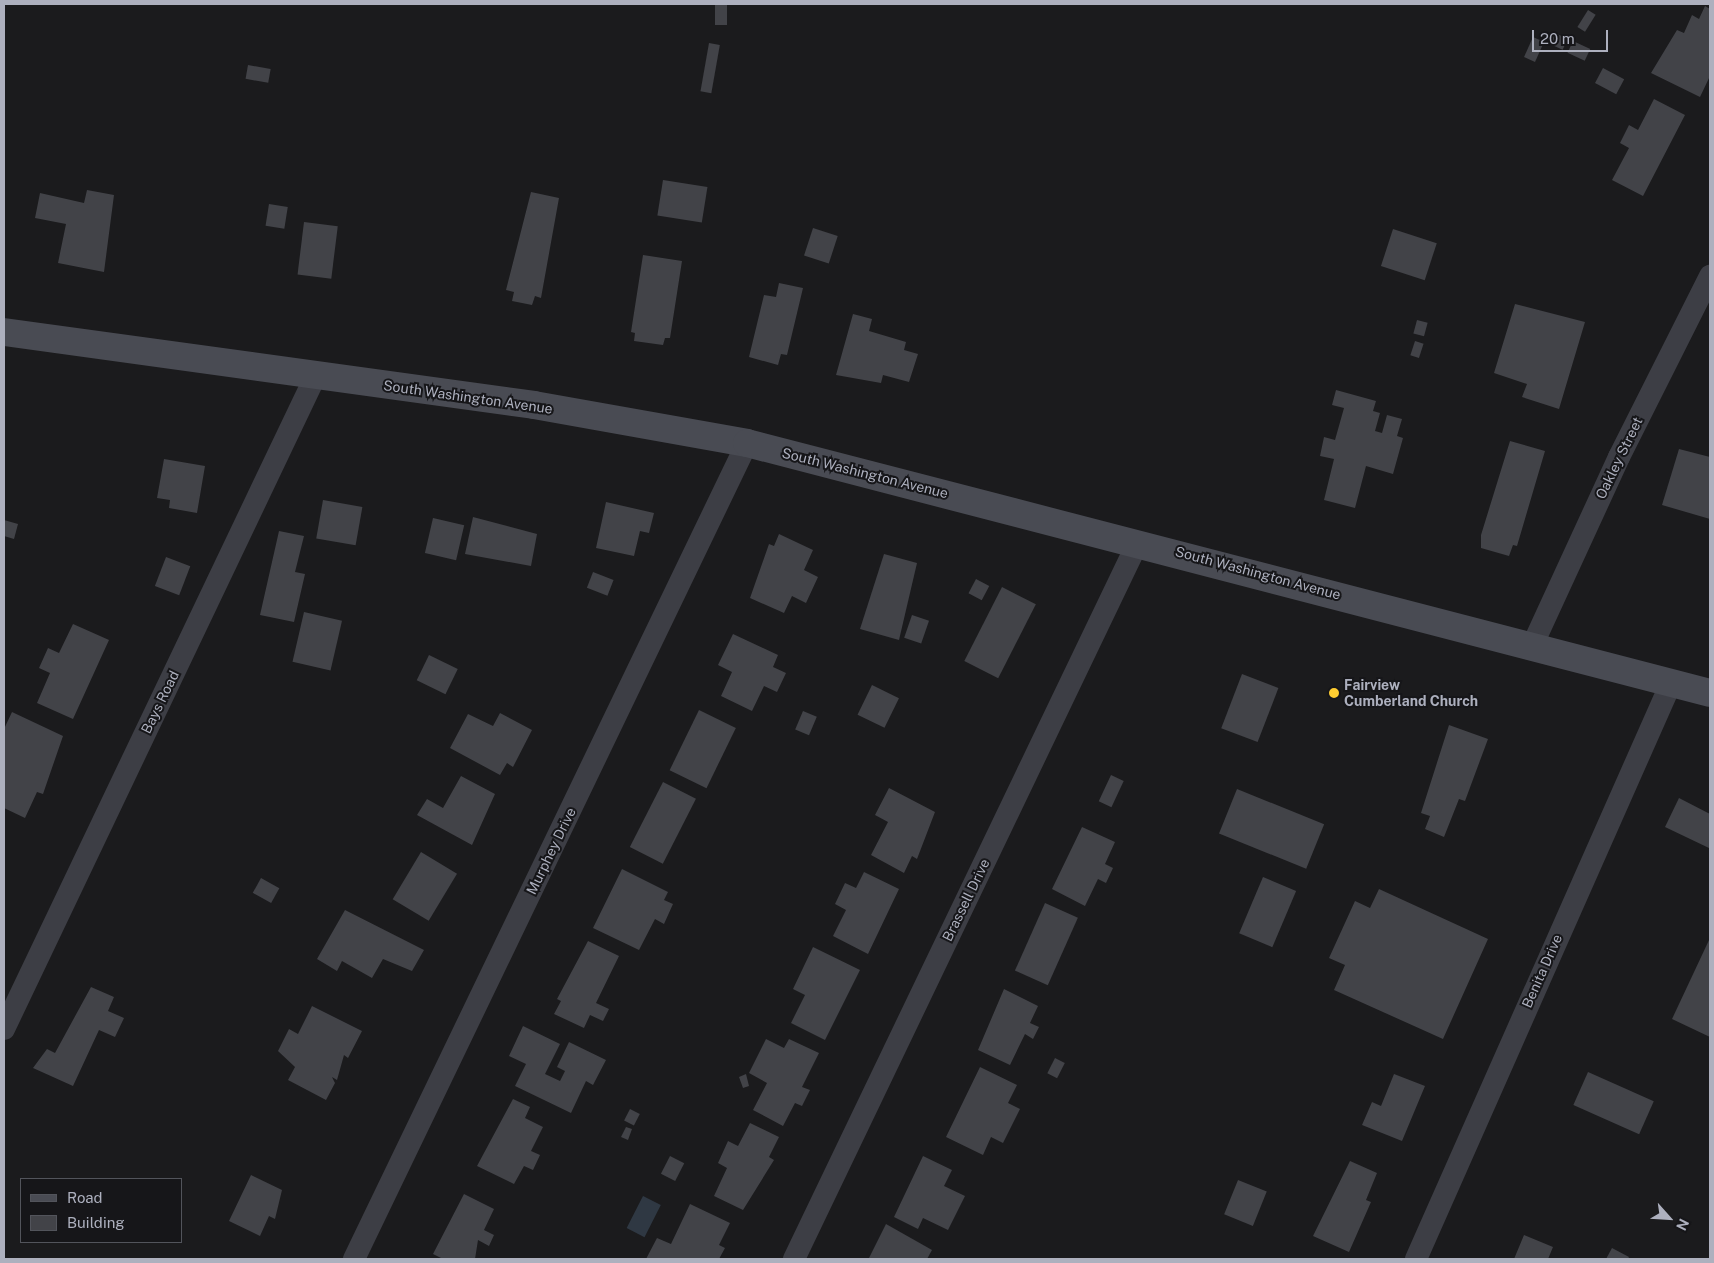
<!DOCTYPE html>
<style>
body{margin:0}
#map{position:relative;width:1714px;height:1263px;overflow:hidden;background:#1b1b1d;font-family:"Public Sans",sans-serif}
div>[style]{position:absolute}
[style*='--x']{left:calc(var(--x)*1px);top:calc(var(--y)*1px);width:calc(var(--w)*1px);rotate:calc(var(--a)*1deg)}
.water>*{inset:0;background:#2f3843;transform-origin:0 0}
.building>*{inset:0;background:#424348;transform-origin:0 0}
.street>*{height:22px;margin:-11px;padding:0 11px;transform-origin:11px;border-radius:11px;background:#3d3e45}
.secondary>*{height:28px;margin:-14px;padding:0 14px;transform-origin:14px;border-radius:14px;background:#494b53}
.dots>*{width:14px;height:14px;translate:-50% -50%;box-sizing:border-box;border:2px solid #161619;border-radius:50%}
span{translate:-50% -50%;white-space:nowrap;text-align:center;line-height:1.15;-webkit-text-stroke:4px #161619;paint-order:stroke}
.street-label{font-size:14px;color:#adb0be}
.poi-label{font-size:14px;color:#adb0be;font-weight:700}
.left{translate:0 -50%;text-align:left}
.frame{position:absolute;inset:0;border:5px solid #adb0be;pointer-events:none}
.legend{position:absolute;left:20px;top:1178px;width:162px;height:65px;box-sizing:border-box;background:#161619;border:1px solid #52545b;margin:0;padding:6px 9px;list-style:none;font-size:15px;color:#adb0be}
.legend li{display:flex;align-items:center;gap:10px;height:25px}
.legend b{width:25px;border:1px solid #52545b}
.north{position:absolute;left:1644px;top:1193px;width:50px;height:50px;-webkit-text-stroke:4px #161619;paint-order:stroke;rotate:116deg;font-size:14px;font-weight:700;line-height:20px;text-align:center;color:#adb0be}
.north::after{content:'';display:block;margin:auto;width:18px;height:22px;background:#adb0be;clip-path:polygon(50% 0,100% 100%,50% 72%,0 100%)}
.scale{position:absolute;left:1532px;top:30px;width:76px;height:22px;box-sizing:border-box;border:2px solid #adb0be;border-top:0;padding-left:6px;font-size:15px;line-height:18px;white-space:nowrap;color:#adb0be;-webkit-text-stroke:4px #161619;paint-order:stroke}
</style>
<div id="map">
<div class="water">
<i style="left:643px;top:1196px;width:20px;height:36px;rotate:27deg"></i>
</div>
<div class="building">
<i style="left:715px;top:4px;width:12px;height:21px"></i>
<i style="clip-path:polygon(1705px 6px,1710px 9px,1710px 76px,1700px 97px,1651px 73px,1677px 30px,1684px 33px,1692px 15px,1699px 19px)"></i>
<i style="left:1588px;top:10px;width:9px;height:20px;rotate:32deg"></i>
<i style="left:1555px;top:33px;width:14px;height:12px;rotate:25deg"></i>
<i style="left:1533px;top:37px;width:12px;height:22px;rotate:24deg"></i>
<i style="left:1573px;top:41px;width:19px;height:13px;rotate:25deg"></i>
<i style="left:709px;top:43px;width:11px;height:49px;rotate:10deg"></i>
<i style="left:248px;top:65px;width:23px;height:14px;rotate:10deg"></i>
<i style="left:1603px;top:68px;width:24px;height:17px;rotate:28deg"></i>
<i style="clip-path:polygon(1654px 99px,1685px 115px,1643px 196px,1612px 180px,1629px 148px,1620px 143px,1629px 125px,1638px 130px)"></i>
<i style="left:663px;top:180px;width:45px;height:36px;rotate:9deg"></i>
<i style="clip-path:polygon(87px 190px,114px 195px,104px 272px,58px 263px,66px 224px,35px 218px,40px 193px,84px 203px)"></i>
<i style="clip-path:polygon(531px 192px,559px 198px,541px 298px,535px 296px,532px 305px,512px 301px,514px 292px,506px 290px)"></i>
<i style="left:269px;top:204px;width:19px;height:22px;rotate:9deg"></i>
<i style="left:304px;top:222px;width:34px;height:53px;rotate:7deg"></i>
<i style="left:813px;top:228px;width:26px;height:29px;rotate:18deg"></i>
<i style="left:1393px;top:229px;width:46px;height:39px;rotate:18deg"></i>
<i style="clip-path:polygon(643px 255px,682px 261px,670px 338px,665px 338px,663px 345px,634px 341px,635px 333px,631px 332px)"></i>
<i style="clip-path:polygon(779px 283px,803px 288px,787px 355px,781px 354px,778px 365px,749px 357px,764px 295px,776px 297px)"></i>
<i style="clip-path:polygon(1515px 304px,1585px 322px,1559px 409px,1522px 397px,1527px 384px,1494px 373px)"></i>
<i style="clip-path:polygon(853px 314px,872px 319px,869px 331px,906px 342px,904px 350px,918px 354px,909px 382px,883px 375px,881px 383px,836px 375px)"></i>
<i style="left:1417px;top:320px;width:11px;height:14px;rotate:15deg"></i>
<i style="left:1415px;top:341px;width:9px;height:15px;rotate:18deg"></i>
<i style="clip-path:polygon(1336px 390px,1376px 401px,1373px 411px,1380px 413px,1375px 431px,1382px 433px,1387px 415px,1402px 419px,1397px 436px,1403px 438px,1393px 474px,1366px 466px,1355px 508px,1324px 500px,1334px 459px,1320px 456px,1324px 437px,1335px 440px,1344px 408px,1332px 405px)"></i>
<i style="clip-path:polygon(1510px 441px,1545px 451px,1517px 546px,1513px 545px,1509px 556px,1481px 548px,1481px 535px)"></i>
<i style="clip-path:polygon(1679px 449px,1710px 457px,1710px 519px,1662px 505px)"></i>
<i style="clip-path:polygon(164px 459px,205px 466px,197px 513px,169px 508px,170px 500px,157px 498px)"></i>
<i style="left:323px;top:500px;width:40px;height:39px;rotate:10deg"></i>
<i style="clip-path:polygon(606px 502px,654px 513px,649px 533px,640px 531px,634px 556px,596px 548px)"></i>
<i style="clip-path:polygon(473px 517px,537px 534px,531px 566px,465px 554px)"></i>
<i style="left:433px;top:518px;width:32px;height:36px;rotate:13deg"></i>
<i style="clip-path:polygon(4px 520px,18px 524px,14px 539px,4px 536px)"></i>
<i style="clip-path:polygon(279px 531px,304px 536px,295px 572px,305px 574px,294px 622px,260px 615px)"></i>
<i style="clip-path:polygon(779px 534px,813px 550px,804px 570px,818px 577px,806px 603px,792px 596px,784px 613px,750px 598px,769px 544px,774px 546px)"></i>
<i style="clip-path:polygon(884px 554px,917px 563px,899px 640px,860px 629px)"></i>
<i style="left:166px;top:557px;width:26px;height:31px;rotate:21deg"></i>
<i style="left:593px;top:572px;width:22px;height:17px;rotate:21deg"></i>
<i style="left:976px;top:579px;width:15px;height:16px;rotate:28deg"></i>
<i style="left:1002px;top:587px;width:38px;height:83px;rotate:27deg"></i>
<i style="left:304px;top:612px;width:39px;height:51px;rotate:13deg"></i>
<i style="left:912px;top:615px;width:18px;height:24px;rotate:19deg"></i>
<i style="clip-path:polygon(73px 624px,109px 640px,73px 719px,37px 703px,50px 673px,39px 668px,48px 648px,59px 653px)"></i>
<i style="clip-path:polygon(733px 634px,778px 655px,773px 667px,786px 673px,777px 692px,764px 686px,752px 711px,721px 696px,732px 672px,718px 665px)"></i>
<i style="left:429px;top:655px;width:32px;height:28px;rotate:26deg"></i>
<i style="left:1242px;top:674px;width:39px;height:58px;rotate:21deg"></i>
<i style="left:872px;top:685px;width:30px;height:33px;rotate:26deg"></i>
<i style="left:699px;top:710px;width:41px;height:67px;rotate:26deg"></i>
<i style="left:803px;top:711px;width:15px;height:20px;rotate:23deg"></i>
<i style="clip-path:polygon(12px 712px,63px 736px,43px 794px,37px 792px,25px 818px,4px 808px,4px 729px)"></i>
<i style="clip-path:polygon(500px 713px,532px 730px,513px 767px,507px 763px,500px 775px,450px 748px,468px 714px,493px 726px)"></i>
<i style="clip-path:polygon(1449px 725px,1488px 739px,1465px 801px,1459px 799px,1444px 837px,1425px 829px,1430px 816px,1421px 813px)"></i>
<i style="left:1111px;top:775px;width:14px;height:29px;rotate:25deg"></i>
<i style="clip-path:polygon(461px 776px,495px 794px,472px 845px,417px 815px,427px 799px,443px 808px)"></i>
<i style="left:663px;top:782px;width:37px;height:73px;rotate:27deg"></i>
<i style="clip-path:polygon(889px 788px,935px 812px,917px 859px,912px 856px,904px 873px,871px 855px,888px 822px,875px 815px)"></i>
<i style="left:1237px;top:789px;width:94px;height:48px;rotate:22deg"></i>
<i style="clip-path:polygon(1679px 798px,1710px 814px,1709px 848px,1665px 827px)"></i>
<i style="clip-path:polygon(1082px 827px,1115px 842px,1105px 864px,1113px 868px,1106px 883px,1098px 879px,1085px 906px,1052px 889px)"></i>
<i style="left:421px;top:852px;width:42px;height:55px;rotate:31deg"></i>
<i style="clip-path:polygon(622px 869px,668px 892px,664px 900px,673px 904px,664px 924px,655px 919px,639px 950px,593px 928px)"></i>
<i style="clip-path:polygon(864px 872px,899px 889px,868px 954px,833px 936px,846px 910px,835px 904px,845px 883px,856px 888px)"></i>
<i style="left:1263px;top:877px;width:36px;height:61px;rotate:23deg"></i>
<i style="left:261px;top:878px;width:21px;height:17px;rotate:29deg"></i>
<i style="clip-path:polygon(1379px 889px,1488px 939px,1443px 1039px,1334px 990px,1345px 965px,1329px 958px,1355px 901px,1370px 908px)"></i>
<i style="left:1045px;top:903px;width:36px;height:74px;rotate:24deg"></i>
<i style="clip-path:polygon(345px 910px,424px 950px,412px 971px,383px 959px,372px 978px,342px 961px,337px 971px,317px 959px)"></i>
<i style="clip-path:polygon(1710px 938px,1710px 1037px,1672px 1019px)"></i>
<i style="clip-path:polygon(588px 941px,619px 956px,596px 1003px,609px 1009px,603px 1021px,590px 1015px,584px 1028px,554px 1014px,561px 1001px,557px 999px)"></i>
<i style="clip-path:polygon(813px 947px,860px 970px,825px 1040px,791px 1023px,805px 995px,793px 989px)"></i>
<i style="clip-path:polygon(91px 987px,114px 997px,108px 1011px,124px 1018px,115px 1037px,99px 1030px,73px 1086px,33px 1068px,47px 1049px,55px 1053px)"></i>
<i style="clip-path:polygon(1004px 989px,1038px 1006px,1030px 1023px,1039px 1027px,1033px 1039px,1025px 1034px,1010px 1065px,978px 1050px)"></i>
<i style="clip-path:polygon(312px 1006px,362px 1031px,348px 1058px,344px 1055px,337px 1080px,332px 1077px,335px 1083px,326px 1100px,288px 1080px,295px 1067px,278px 1051px,289px 1029px,298px 1034px)"></i>
<i style="clip-path:polygon(523px 1026px,560px 1044px,545px 1074px,560px 1081px,565px 1071px,557px 1067px,569px 1042px,606px 1060px,593px 1085px,586px 1081px,571px 1113px,515px 1086px,526px 1064px,509px 1056px)"></i>
<i style="clip-path:polygon(766px 1039px,784px 1048px,789px 1039px,819px 1053px,802px 1087px,810px 1090px,802px 1106px,795px 1103px,783px 1126px,753px 1110px,767px 1083px,749px 1073px)"></i>
<i style="left:1055px;top:1058px;width:11px;height:17px;rotate:27deg"></i>
<i style="clip-path:polygon(980px 1067px,1017px 1085px,1008px 1103px,1020px 1109px,1003px 1143px,991px 1137px,983px 1155px,946px 1137px)"></i>
<i style="left:1588px;top:1072px;width:72px;height:36px;rotate:24deg"></i>
<i style="clip-path:polygon(746px 1074px,749px 1086px,743px 1088px,739px 1077px)"></i>
<i style="clip-path:polygon(1394px 1074px,1425px 1086px,1402px 1141px,1362px 1125px,1372px 1102px,1381px 1106px)"></i>
<i style="clip-path:polygon(513px 1099px,530px 1107px,525px 1118px,543px 1127px,531px 1151px,540px 1155px,533px 1170px,524px 1166px,514px 1184px,477px 1166px)"></i>
<i style="left:630px;top:1109px;width:11px;height:13px;rotate:27deg"></i>
<i style="clip-path:polygon(750px 1123px,779px 1137px,769px 1157px,774px 1160px,743px 1210px,714px 1196px,727px 1168px,718px 1163px,728px 1141px,738px 1146px)"></i>
<i style="clip-path:polygon(626px 1127px,632px 1129px,628px 1140px,621px 1137px)"></i>
<i style="left:670px;top:1156px;width:16px;height:20px;rotate:27deg"></i>
<i style="clip-path:polygon(923px 1156px,952px 1170px,944px 1186px,965px 1196px,948px 1230px,923px 1218px,918px 1229px,894px 1217px)"></i>
<i style="clip-path:polygon(1350px 1161px,1377px 1173px,1366px 1200px,1371px 1202px,1349px 1252px,1313px 1236px)"></i>
<i style="clip-path:polygon(251px 1175px,282px 1190px,275px 1219px,269px 1216px,260px 1236px,229px 1221px)"></i>
<i style="left:1238px;top:1180px;width:31px;height:37px;rotate:22deg"></i>
<i style="clip-path:polygon(464px 1194px,494px 1209px,484px 1230px,494px 1235px,489px 1246px,478px 1240px,475px 1259px,443px 1259px,433px 1254px)"></i>
<i style="clip-path:polygon(690px 1204px,730px 1223px,719px 1245px,725px 1248px,719px 1259px,646px 1259px,657px 1238px,671px 1244px)"></i>
<i style="clip-path:polygon(886px 1224px,932px 1250px,927px 1259px,869px 1258px)"></i>
<i style="clip-path:polygon(1524px 1235px,1553px 1247px,1548px 1259px,1506px 1259px,1514px 1259px)"></i>
<i style="clip-path:polygon(1612px 1248px,1629px 1257px,1628px 1259px,1606px 1259px)"></i>
</div>
<div class="street">
<i style="--x:1533;--y:644;--w:206;--a:-65.3"></i>
<i style="--x:1619;--y:457;--w:203;--a:-63.3"></i>
<i style="--x:4;--y:1029;--w:725;--a:-64.5"></i>
<i style="--x:354;--y:1259;--w:906;--a:-64.28"></i>
<i style="--x:794;--y:1259;--w:795;--a:-64.37"></i>
<i style="--x:1416;--y:1259;--w:630;--a:-66.12"></i>
</div>
<div class="secondary">
<i style="--x:4;--y:332;--w:535;--a:7.84"></i>
<i style="--x:534;--y:405;--w:216;--a:10.1"></i>
<i style="--x:747;--y:443;--w:995;--a:14.55"></i>
</div>
<div class="dots">
<i style="left:1334px;top:693px;background:#ffcd31"></i>
</div>
<div class="street-label">
<span style="left:468px;top:397px;rotate:8deg">South Washington Avenue</span>
<span style="left:1619px;top:458px;rotate:-64deg">Oakley Street</span>
<span style="left:865px;top:473px;rotate:14deg">South Washington Avenue</span>
<span style="left:1258px;top:573px;rotate:15deg">South Washington Avenue</span>
<span style="left:160px;top:702px;rotate:-64deg">Bays Road</span>
<span style="left:551px;top:851px;rotate:-64deg">Murphey Drive</span>
<span style="left:966px;top:900px;rotate:-64deg">Brassell Drive</span>
<span style="left:1542px;top:971px;rotate:-66deg">Benita Drive</span>
</div>
<div class="poi-label">
<span class="left" style="left:1344px;top:693px">Fairview<br>Cumberland Church</span>
</div>
<div class="frame"></div>
<ul class="legend">
<li><b style="height:6px;background:#494b53"></b>Road</li>
<li><b style="height:14px;background:#424348"></b>Building</li>
</ul>
<div class="north">N</div>
<div class="scale">20 m</div>
</div>
